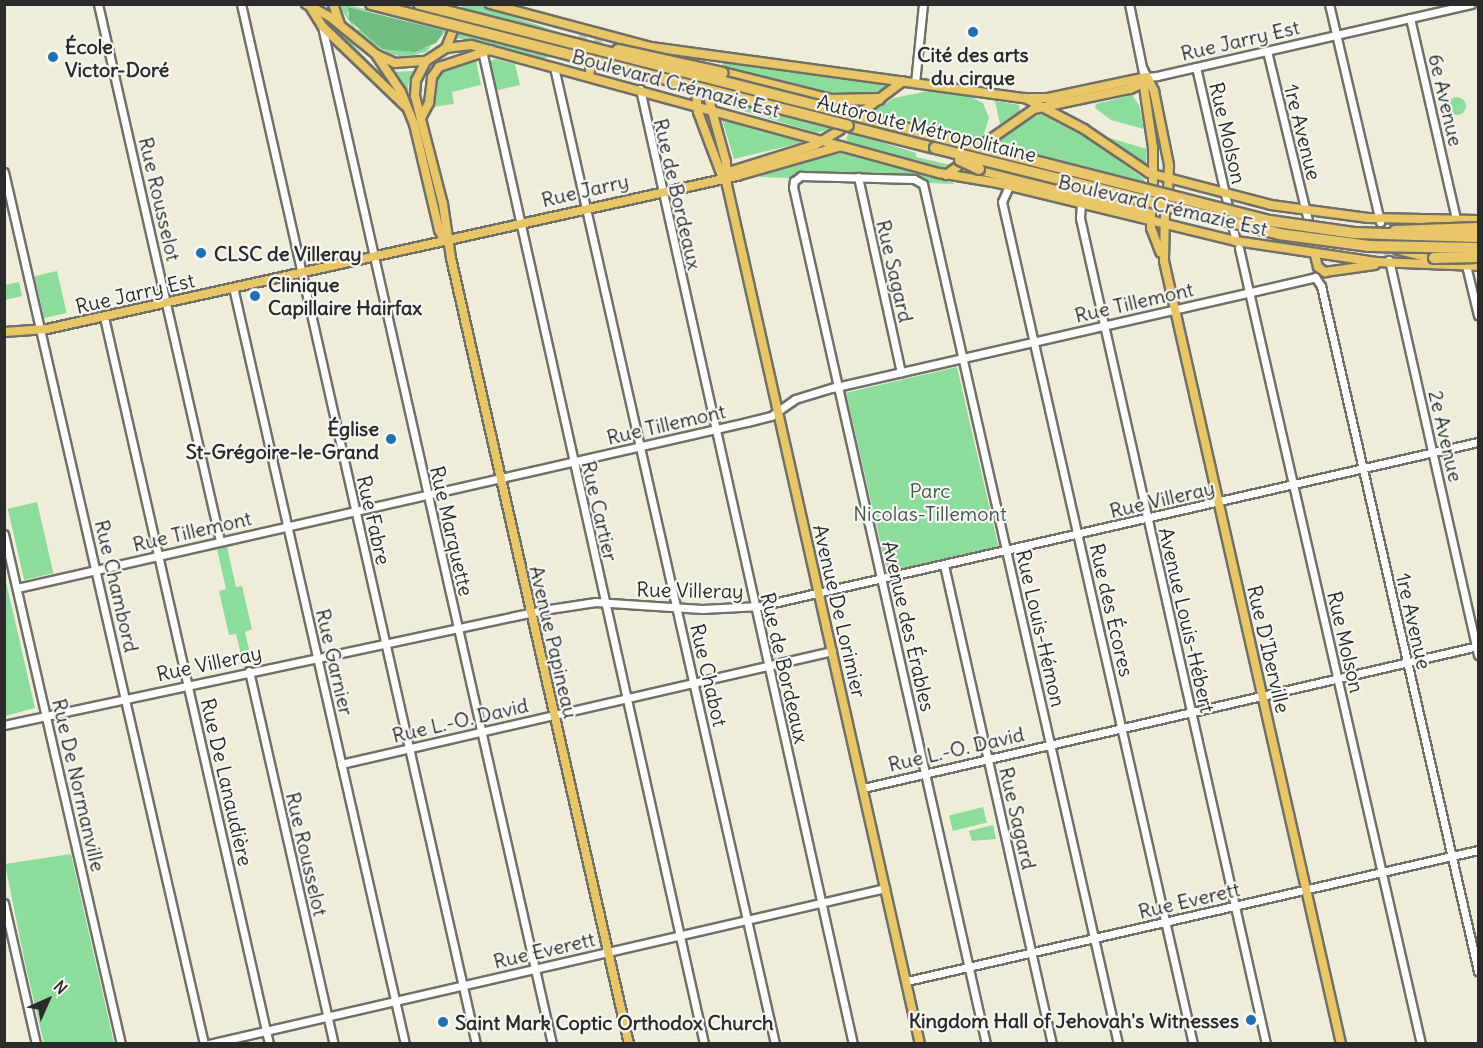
<!DOCTYPE html>
<meta charset="utf-8">
<style>
body{margin:0}
#map{position:relative;width:1483px;height:1048px;overflow:hidden;background:#f0ecda;font-family:Delius,sans-serif}
div>[style]{position:absolute}
[style*='--x']{left:calc(var(--x)*1px);top:calc(var(--y)*1px);width:calc(var(--w)*1px);rotate:calc(var(--a)*1deg)}
.green>*{inset:0;background:#8cdc9b;transform-origin:0 0}
.round{border-radius:50%}
.forest>*{inset:0;background:#71bc83}
.minor-tunnel>*{height:7px;margin-top:-3.5px;transform-origin:0;background:repeating-linear-gradient(90deg,#c9c5b7 0 7px,transparent 0 10.5px)}
.major-tunnel>*{height:8px;margin-top:-4px;transform-origin:0;background:repeating-linear-gradient(90deg,#c9c5b7 0 8px,transparent 0 12px)}
.roads{filter:drop-shadow(2px 0 #706f68) drop-shadow(-2px 0 #706f68) drop-shadow(0 2px #706f68) drop-shadow(0 -2px #706f68)}
.minor>*{height:7px;margin:-3.5px;padding:0 3.5px;transform-origin:3.5px;border-radius:3.5px;background:#fff}
.major>*{height:8px;margin:-4px;padding:0 4px;transform-origin:4px;border-radius:4px;background:#e9c769}
.highway>*{height:10px;margin:-5px;padding:0 5px;transform-origin:5px;border-radius:5px;background:#e9c769}
.bridges{filter:drop-shadow(2px 0 #706f68) drop-shadow(-2px 0 #706f68) drop-shadow(0 2px #706f68) drop-shadow(0 -2px #706f68)}
.highway-bridge>*{height:10px;margin:-5px;padding:0 5px;transform-origin:5px;border-radius:5px;background:#e9c769}
.dots>*{width:16px;height:16px;translate:-50% -50%;box-sizing:border-box;border:3px solid #f6f6f2;border-radius:50%}
span{translate:-50% -50%;white-space:nowrap;text-align:center;line-height:1.15;-webkit-text-stroke:4.5px #f6f6f2;paint-order:stroke}
.street-label{font-size:20px;color:#2b2b2b}
.poi-label{font-size:20px;color:#2b2b2b;font-weight:700}
.left{translate:0 -50%;text-align:left}
.right{translate:-100% -50%;text-align:right}
.park-label{font-size:20px;color:#435747}
.frame{position:absolute;inset:0;border:6px solid #2b2b2b;pointer-events:none}
.north{position:absolute;left:18px;top:970px;width:60px;height:60px;-webkit-text-stroke:4px #f6f6f2;paint-order:stroke;rotate:45deg;font-size:16px;font-weight:700;line-height:24px;text-align:center;color:#2b2b2b}
.north::after{content:'';display:block;margin:auto;width:21px;height:27px;background:#2b2b2b;clip-path:polygon(50% 0,100% 100%,50% 72%,0 100%)}
</style>
<div id="map">
<div class="green">
<i style="clip-path:polygon(evenodd,338px 5px,352px 6px,448px 29px,426px 52px,405px 57px,390px 54px,358px 34px,338px 5px,349px 7px,384px 15px,442px 30px,432px 46px,424px 48px,356px 29px,347px 14px,349px 7px)"></i>
<i style="clip-path:polygon(462px 5px,480px 5px,555px 31px,462px 10px)"></i>
<i style="clip-path:polygon(321px 20px,351px 42px,397px 93px)"></i>
<i style="clip-path:polygon(458px 32px,548px 55px,548px 57px,543px 59px,457px 38px)"></i>
<i style="clip-path:polygon(495px 59px,515px 64px,520px 85px,494px 91px,487px 63px)"></i>
<i style="clip-path:polygon(476px 61px,481px 85px,452px 92px,454px 104px,433px 107px,437px 80px,443px 72px)"></i>
<i style="clip-path:polygon(723px 63px,886px 84px,889px 86px,870px 95px,842px 98px,720px 68px)"></i>
<i style="clip-path:polygon(413px 71px,408px 85px,409px 101px,393px 72px)"></i>
<i style="clip-path:polygon(929px 91px,971px 97px,983px 103px,989px 118px,983px 137px,977px 142px,972px 140px,973px 136px,892px 116px,891px 119px,870px 114px,894px 98px)"></i>
<i style="clip-path:polygon(1132px 95px,1139px 105px,1144px 129px,1111px 120px,1095px 108px,1096px 104px)"></i>
<i class="round" style="left:1448px;top:97px;width:18px;height:18px"></i>
<i style="clip-path:polygon(716px 100px,717px 98px,833px 128px,817px 133px,717px 103px)"></i>
<i style="clip-path:polygon(995px 101px,1019px 105px,1020px 111px,1000px 124px)"></i>
<i style="clip-path:polygon(1041px 114px,1090px 140px,1144px 179px,1145px 184px,993px 146px,1018px 124px)"></i>
<i style="clip-path:polygon(722px 119px,799px 138px,800px 143px,734px 159px)"></i>
<i style="clip-path:polygon(849px 132px,916px 153px,916px 157px,951px 165px,940px 168px,849px 142px,846px 139px)"></i>
<i style="clip-path:polygon(1106px 137px,1147px 149px,1146px 163px,1142px 162px)"></i>
<i style="clip-path:polygon(845px 152px,954px 183px,954px 184px,928px 183px,916px 175px,869px 173px,801px 171px,789px 178px,760px 177px,765px 172px)"></i>
<i style="left:57px;top:271px;width:43px;height:23px;rotate:77deg"></i>
<i style="clip-path:polygon(19px 282px,22px 296px,5px 300px,5px 285px)"></i>
<i style="left:957px;top:367px;width:184px;height:114px;rotate:77deg"></i>
<i style="left:37px;top:502px;width:73px;height:30px;rotate:77deg"></i>
<i style="clip-path:polygon(227px 547px,236px 587px,242px 586px,252px 629px,245px 632px,252px 662px,239px 664px,242px 659px,236px 634px,229px 635px,219px 591px,226px 589px,217px 549px)"></i>
<i style="clip-path:polygon(4px 573px,35px 708px,5px 716px,4px 716px)"></i>
<i style="left:983px;top:807px;width:16px;height:35px;rotate:76deg"></i>
<i style="clip-path:polygon(993px 825px,996px 839px,972px 841px,969px 831px)"></i>
<i style="clip-path:polygon(71px 854px,85px 916px,114px 1043px,44px 1043px,26px 968px,5px 864px)"></i>
</div>
<div class="forest">
<i style="clip-path:polygon(348px 7px,442px 30px,442px 35px,436px 43px,415px 52px,382px 49px,349px 20px)"></i>
</div>
<div class="minor-tunnel">
<i style="--x:1380;--y:222;--w:39;--a:77"></i>
</div>
<div class="major-tunnel">
<i style="--x:575;--y:62;--w:30;--a:-73"></i>
<i style="--x:592;--y:66;--w:30;--a:-76"></i>
</div>
<div class="roads">
<div class="minor">
<i style="--x:98;--y:4;--w:551;--a:77.2"></i>
<i style="--x:241;--y:4;--w:1066;--a:77.27"></i>
<i style="--x:1129;--y:4;--w:69;--a:78.4"></i>
<i style="--x:1329;--y:4;--w:224;--a:76.8"></i>
<i style="--x:1410;--y:18;--w:210;--a:77.1"></i>
<i style="--x:322;--y:26;--w:1044;--a:77.27"></i>
<i style="--x:1267;--y:51;--w:174;--a:76.4"></i>
<i style="--x:483;--y:55;--w:1013;--a:77.4"></i>
<i style="--x:554;--y:67;--w:1002;--a:77.25"></i>
<i style="--x:1196;--y:67;--w:179;--a:77.1"></i>
<i style="--x:1143;--y:69;--w:9;--a:63"></i>
<i style="--x:1147;--y:77;--w:10;--a:-6"></i>
<i style="--x:1157;--y:76;--w:322;--a:-12.9"></i>
<i style="--x:915;--y:83;--w:79;--a:-84.2"></i>
<i style="--x:640;--y:89;--w:978;--a:77.43"></i>
<i style="--x:4;--y:172;--w:895;--a:77.08"></i>
<i style="--x:858;--y:177;--w:200;--a:77.6"></i>
<i style="--x:1009;--y:186;--w:17;--a:114"></i>
<i style="--x:1002;--y:202;--w:863;--a:77.22"></i>
<i style="--x:1081;--y:203;--w:15;--a:94"></i>
<i style="--x:1080;--y:218;--w:847;--a:77.31"></i>
<i style="--x:1239;--y:248;--w:817;--a:77.12"></i>
<i style="--x:1389;--y:260;--w:405;--a:77.3"></i>
<i style="--x:1465;--y:261;--w:56;--a:76.5"></i>
<i style="--x:233;--y:287;--w:776;--a:77.2"></i>
<i style="--x:104;--y:317;--w:745;--a:77.21"></i>
<i style="--x:4;--y:534;--w:523;--a:77.08"></i>
<i style="--x:944;--y:565;--w:491;--a:77.3"></i>
<i style="--x:17;--y:588;--w:749;--a:-12.81"></i>
<i style="--x:747;--y:422;--w:25;--a:-14"></i>
<i style="--x:771;--y:416;--w:29;--a:-35"></i>
<i style="--x:795;--y:399;--w:39;--a:-17"></i>
<i style="--x:832;--y:388;--w:496;--a:-12.9"></i>
<i style="--x:1315;--y:277;--w:11;--a:56"></i>
<i style="--x:1321;--y:286;--w:703;--a:77.09"></i>
<i style="--x:249;--y:671;--w:383;--a:77.2"></i>
<i style="--x:4;--y:725;--w:551;--a:-12.04"></i>
<i style="--x:543;--y:610;--w:53;--a:-8.7"></i>
<i style="--x:595;--y:602;--w:107;--a:3.7"></i>
<i style="--x:702;--y:609;--w:58;--a:-3"></i>
<i style="--x:760;--y:606;--w:736;--a:-12.87"></i>
<i style="--x:341;--y:764;--w:504;--a:-12.96"></i>
<i style="--x:863;--y:788;--w:631;--a:-13"></i>
<i style="--x:4;--y:903;--w:145;--a:77.2"></i>
<i style="--x:907;--y:981;--w:586;--a:-12.92"></i>
<i style="--x:209;--y:1044;--w:694;--a:-12.99"></i>
<i style="--x:986;--y:1044;--w:878;--a:-102.69"></i>
<i style="--x:793;--y:187;--w:6;--a:-81"></i>
<i style="--x:794;--y:181;--w:9;--a:-36"></i>
<i style="--x:801;--y:176;--w:113;--a:1.5"></i>
<i style="--x:914;--y:179;--w:10;--a:29"></i>
<i style="--x:923;--y:184;--w:882;--a:77.22"></i>
</div>
<div class="major">
<i style="--x:306;--y:4;--w:27;--a:28"></i>
<i style="--x:330;--y:17;--w:60;--a:39"></i>
<i style="--x:377;--y:55;--w:20;--a:24"></i>
<i style="--x:395;--y:63;--w:31;--a:-4"></i>
<i style="--x:426;--y:61;--w:24;--a:-33"></i>
<i style="--x:446;--y:48;--w:25;--a:-7"></i>
<i style="--x:471;--y:45;--w:485;--a:15.3"></i>
<i style="--x:939;--y:173;--w:60;--a:9.6"></i>
<i style="--x:998;--y:183;--w:245;--a:13.7"></i>
<i style="--x:1236;--y:241;--w:142;--a:8.5"></i>
<i style="--x:1376;--y:262;--w:102;--a:2.2"></i>
<i style="--x:333;--y:4;--w:21;--a:71"></i>
<i style="--x:490;--y:4;--w:167;--a:15"></i>
<i style="--x:651;--y:47;--w:377;--a:7.8"></i>
<i style="--x:1025;--y:98;--w:67;--a:27.7"></i>
<i style="--x:1084;--y:129;--w:78;--a:34.1"></i>
<i style="--x:1149;--y:173;--w:126;--a:14.7"></i>
<i style="--x:1271;--y:205;--w:98;--a:7.6"></i>
<i style="--x:1368;--y:218;--w:110;--a:1"></i>
<i style="--x:309;--y:5;--w:25;--a:58"></i>
<i style="--x:322;--y:26;--w:115;--a:43.9"></i>
<i style="--x:446;--y:48;--w:18;--a:-68"></i>
<i style="--x:377;--y:56;--w:43;--a:56.3"></i>
<i style="--x:401;--y:92;--w:35;--a:68"></i>
<i style="--x:414;--y:124;--w:109;--a:76.7"></i>
<i style="--x:439;--y:230;--w:13;--a:61"></i>
<i style="--x:426;--y:61;--w:22;--a:117"></i>
<i style="--x:416;--y:81;--w:15;--a:94"></i>
<i style="--x:415;--y:96;--w:112;--a:75.5"></i>
<i style="--x:443;--y:204;--w:55;--a:81.6"></i>
<i style="--x:451;--y:258;--w:806;--a:77.24"></i>
<i style="--x:589;--y:76;--w:10;--a:-79"></i>
<i style="--x:1143;--y:80;--w:69;--a:81.6"></i>
<i style="--x:1153;--y:148;--w:38;--a:90"></i>
<i style="--x:696;--y:93;--w:19;--a:84"></i>
<i style="--x:698;--y:112;--w:72;--a:69.5"></i>
<i style="--x:708;--y:96;--w:68;--a:74.7"></i>
<i style="--x:726;--y:162;--w:23;--a:88"></i>
<i style="--x:727;--y:185;--w:880;--a:77.34"></i>
<i style="--x:1029;--y:98;--w:19;--a:0"></i>
<i style="--x:1048;--y:98;--w:101;--a:-12"></i>
<i style="--x:1147;--y:77;--w:16;--a:63"></i>
<i style="--x:1154;--y:91;--w:76;--a:78.5"></i>
<i style="--x:1169;--y:165;--w:25;--a:92"></i>
<i style="--x:862;--y:112;--w:51;--a:-37.1"></i>
<i style="--x:422;--y:116;--w:15;--a:-62"></i>
<i style="--x:429;--y:103;--w:26;--a:-83"></i>
<i style="--x:432;--y:77;--w:12;--a:-55"></i>
<i style="--x:439;--y:67;--w:54;--a:-18.4"></i>
<i style="--x:985;--y:143;--w:60;--a:-34.8"></i>
<i style="--x:1034;--y:109;--w:98;--a:-11.8"></i>
<i style="--x:1130;--y:89;--w:21;--a:-25"></i>
<i style="--x:722;--y:174;--w:97;--a:-17.3"></i>
<i style="--x:815;--y:145;--w:29;--a:-31"></i>
<i style="--x:946;--y:175;--w:14;--a:-36"></i>
<i style="--x:1151;--y:209;--w:19;--a:90"></i>
<i style="--x:1151;--y:228;--w:26;--a:69"></i>
<i style="--x:1165;--y:213;--w:48;--a:91.2"></i>
<i style="--x:1164;--y:261;--w:803;--a:77.26"></i>
<i style="--x:1315;--y:255;--w:12;--a:76"></i>
<i style="--x:1318;--y:267;--w:9;--a:36"></i>
<i style="--x:1325;--y:272;--w:50;--a:-8"></i>
<i style="--x:4;--y:332;--w:43;--a:-4"></i>
<i style="--x:47;--y:329;--w:707;--a:-12.5"></i>
<i style="--x:737;--y:176;--w:108;--a:-16.1"></i>
</div>
<div class="highway">
<i style="--x:723;--y:73;--w:111;--a:14"></i>
<i style="--x:831;--y:100;--w:48;--a:-1.2"></i>
<i style="--x:848;--y:126;--w:90;--a:14.2"></i>
<i style="--x:979;--y:169;--w:165;--a:14.4"></i>
<i style="--x:1139;--y:210;--w:16;--a:40"></i>
<i style="--x:1398;--y:249;--w:37;--a:14"></i>
</div>
</div>
<div class="bridges">
<div class="highway-bridge">
<i style="--x:371;--y:4;--w:492;--a:14.3"></i>
<i style="--x:419;--y:4;--w:878;--a:14.31"></i>
<i style="--x:1270;--y:221;--w:85;--a:8.1"></i>
<i style="--x:1354;--y:233;--w:124;--a:1.8"></i>
<i style="--x:618;--y:50;--w:107;--a:12.4"></i>
<i style="--x:935;--y:148;--w:355;--a:14"></i>
<i style="--x:1279;--y:234;--w:91;--a:7.6"></i>
<i style="--x:1369;--y:246;--w:109;--a:1.1"></i>
<i style="--x:960;--y:160;--w:21;--a:25"></i>
<i style="--x:1395;--y:231;--w:83;--a:-2.1"></i>
<i style="--x:1434;--y:258;--w:44;--a:-1.3"></i>
</div>
</div>
<div class="dots">
<i style="left:973px;top:32px;background:#1f6fb2"></i>
<i style="left:53px;top:57px;background:#1f6fb2"></i>
<i style="left:201px;top:253px;background:#1f6fb2"></i>
<i style="left:255px;top:296px;background:#1f6fb2"></i>
<i style="left:391px;top:439px;background:#1f6fb2"></i>
<i style="left:1251px;top:1020px;background:#1f6fb2"></i>
<i style="left:443px;top:1022px;background:#1f6fb2"></i>
</div>
<div class="street-label">
<span style="left:1240px;top:40px;rotate:-13deg">Rue Jarry Est</span>
<span style="left:676px;top:83px;rotate:15deg">Boulevard Crémazie Est</span>
<span style="left:1446px;top:100px;rotate:77deg">6e Avenue</span>
<span style="left:927px;top:128px;rotate:14deg">Autoroute Métropolitaine</span>
<span style="left:1303px;top:132px;rotate:76deg">1re Avenue</span>
<span style="left:1228px;top:133px;rotate:77deg">Rue Molson</span>
<span style="left:585px;top:190px;rotate:-13deg">Rue Jarry</span>
<span style="left:678px;top:194px;rotate:77deg">Rue de Bordeaux</span>
<span style="left:160px;top:199px;rotate:77deg">Rue Rousselot</span>
<span style="left:1163px;top:205px;rotate:13deg">Boulevard Crémazie Est</span>
<span style="left:895px;top:271px;rotate:77deg">Rue Sagard</span>
<span style="left:135px;top:293px;rotate:-13deg">Rue Jarry Est</span>
<span style="left:1134px;top:302px;rotate:-13deg">Rue Tillemont</span>
<span style="left:666px;top:424px;rotate:-13deg">Rue Tillemont</span>
<span style="left:1446px;top:436px;rotate:77deg">2e Avenue</span>
<span style="left:1162px;top:499px;rotate:-13deg">Rue Villeray</span>
<span style="left:600px;top:511px;rotate:77deg">Rue Cartier</span>
<span style="left:374px;top:520px;rotate:77deg">Rue Fabre</span>
<span style="left:192px;top:531px;rotate:-13deg">Rue Tillemont</span>
<span style="left:452px;top:531px;rotate:77deg">Rue Marquette</span>
<span style="left:117px;top:586px;rotate:77deg">Rue Chambord</span>
<span style="left:690px;top:590px;rotate:1deg">Rue Villeray</span>
<span style="left:1112px;top:610px;rotate:77deg">Rue des Écores</span>
<span style="left:840px;top:611px;rotate:77deg">Avenue De Lorimier</span>
<span style="left:1187px;top:620px;rotate:77deg">Avenue Louis-Hébert</span>
<span style="left:1414px;top:621px;rotate:77deg">1re Avenue</span>
<span style="left:909px;top:626px;rotate:77deg">Avenue des Érables</span>
<span style="left:1041px;top:628px;rotate:77deg">Rue Louis-Hémon</span>
<span style="left:554px;top:642px;rotate:77deg">Avenue Papineau</span>
<span style="left:1346px;top:642px;rotate:77deg">Rue Molson</span>
<span style="left:1269px;top:649px;rotate:77deg">Rue D'Iberville</span>
<span style="left:335px;top:662px;rotate:77deg">Rue Garnier</span>
<span style="left:209px;top:663px;rotate:-12deg">Rue Villeray</span>
<span style="left:785px;top:668px;rotate:77deg">Rue de Bordeaux</span>
<span style="left:709px;top:675px;rotate:77deg">Rue Chabot</span>
<span style="left:460px;top:720px;rotate:-13deg">Rue L.-O. David</span>
<span style="left:956px;top:749px;rotate:-13deg">Rue L.-O. David</span>
<span style="left:227px;top:782px;rotate:77deg">Rue De Lanaudière</span>
<span style="left:79px;top:785px;rotate:77deg">Rue De Normanville</span>
<span style="left:1018px;top:818px;rotate:77deg">Rue Sagard</span>
<span style="left:307px;top:854px;rotate:77deg">Rue Rousselot</span>
<span style="left:1189px;top:900px;rotate:-13deg">Rue Everett</span>
<span style="left:544px;top:950px;rotate:-13deg">Rue Everett</span>
</div>
<div class="poi-label">
<span class="left" style="left:65px;top:58px">École<br>Victor-Doré</span>
<span style="left:973px;top:66px">Cité des arts<br>du cirque</span>
<span class="left" style="left:214px;top:253px">CLSC de Villeray</span>
<span class="left" style="left:268px;top:296px">Clinique<br>Capillaire Hairfax</span>
<span class="right" style="left:379px;top:440px">Église<br>St-Grégoire-le-Grand</span>
<span class="right" style="left:1239px;top:1020px">Kingdom Hall of Jehovah's Witnesses</span>
<span class="left" style="left:455px;top:1022px">Saint Mark Coptic Orthodox Church</span>
</div>
<div class="park-label">
<span style="left:930px;top:502px">Parc<br>Nicolas-Tillemont</span>
</div>
<div class="frame"></div>
<div class="north">N</div>
</div>
